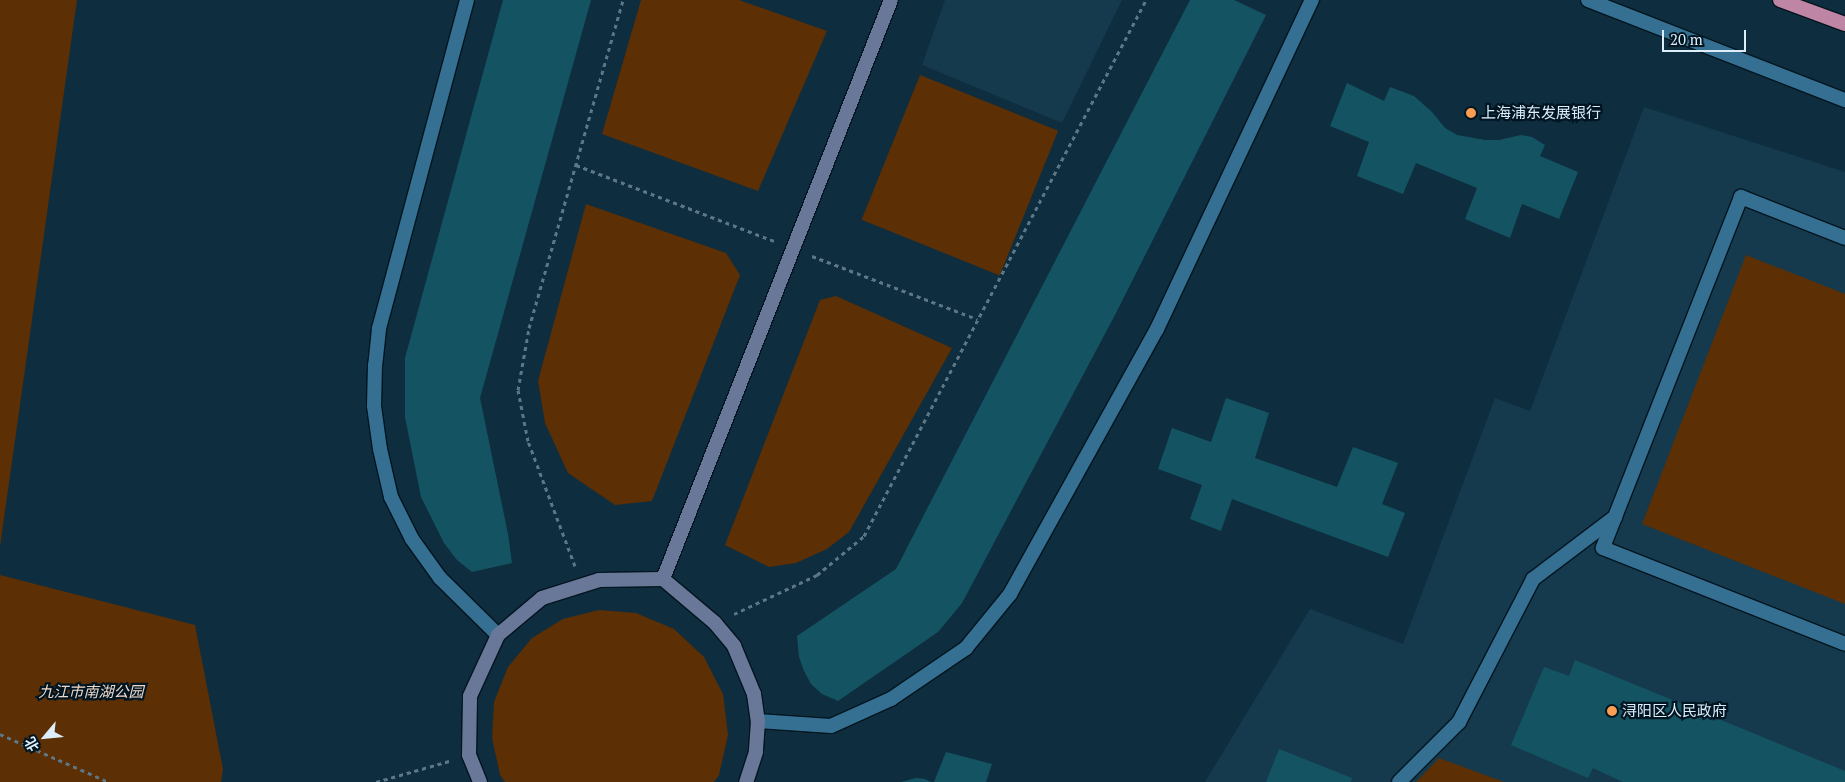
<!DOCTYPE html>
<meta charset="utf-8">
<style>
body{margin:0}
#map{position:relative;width:1845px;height:782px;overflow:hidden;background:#0e2d3f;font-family:"PT Serif","Noto Sans SC",serif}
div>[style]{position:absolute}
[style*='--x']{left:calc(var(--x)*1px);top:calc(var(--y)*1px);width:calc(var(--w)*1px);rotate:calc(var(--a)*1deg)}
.built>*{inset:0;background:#153a4e}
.green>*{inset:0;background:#5c2f04;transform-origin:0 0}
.building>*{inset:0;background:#145462}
.path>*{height:3px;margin-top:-1.5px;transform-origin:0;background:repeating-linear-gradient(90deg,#5d7787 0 4px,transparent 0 8px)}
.roads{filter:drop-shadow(1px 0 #03151f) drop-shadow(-1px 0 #03151f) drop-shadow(0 1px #03151f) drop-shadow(0 -1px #03151f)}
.minor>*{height:14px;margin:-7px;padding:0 7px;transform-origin:7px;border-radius:7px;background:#357092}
.tertiary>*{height:14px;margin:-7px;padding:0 7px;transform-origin:7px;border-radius:7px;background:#357092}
.secondary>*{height:14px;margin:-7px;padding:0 7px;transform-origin:7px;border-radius:7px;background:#697899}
.trunk>*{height:14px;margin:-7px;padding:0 7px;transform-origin:7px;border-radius:7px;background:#be85a4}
.dots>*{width:14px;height:14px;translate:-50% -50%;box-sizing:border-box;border:2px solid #001522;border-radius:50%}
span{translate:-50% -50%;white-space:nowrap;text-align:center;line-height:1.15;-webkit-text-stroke:4.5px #001522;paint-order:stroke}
.poi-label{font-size:15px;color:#ddeefa}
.left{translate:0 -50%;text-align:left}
.park-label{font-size:15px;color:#eed8c8;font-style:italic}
.north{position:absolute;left:20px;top:712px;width:50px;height:50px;-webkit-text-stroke:4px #001522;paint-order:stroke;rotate:242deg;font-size:14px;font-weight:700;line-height:20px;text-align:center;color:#ddeefa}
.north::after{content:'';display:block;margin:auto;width:18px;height:22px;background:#ddeefa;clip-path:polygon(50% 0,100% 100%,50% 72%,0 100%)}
.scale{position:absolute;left:1662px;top:30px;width:84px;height:22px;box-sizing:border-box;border:2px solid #ddeefa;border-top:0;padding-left:6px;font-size:15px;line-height:18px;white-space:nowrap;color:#ddeefa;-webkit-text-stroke:4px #001522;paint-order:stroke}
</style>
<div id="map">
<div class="built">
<i style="clip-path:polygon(945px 0,1122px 0,1062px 123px,922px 65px)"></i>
<i style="clip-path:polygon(1644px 107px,1845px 172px,1845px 782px,1205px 782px,1310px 609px,1403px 644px,1495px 398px,1530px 411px)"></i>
</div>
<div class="green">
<i style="clip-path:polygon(0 0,77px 0,0 547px)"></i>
<i style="clip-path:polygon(641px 0,739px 0,827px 31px,758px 191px,602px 134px)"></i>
<i style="left:920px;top:75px;width:149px;height:156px;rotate:22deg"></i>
<i style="clip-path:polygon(586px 204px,726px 253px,740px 275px,652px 501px,615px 505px,568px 473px,545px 423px,538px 381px)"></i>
<i style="clip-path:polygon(1746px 255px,1845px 294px,1845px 604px,1642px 524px)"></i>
<i style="clip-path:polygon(836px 296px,952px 348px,849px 532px,827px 549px,796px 563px,769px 567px,725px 545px,820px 300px)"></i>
<i style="clip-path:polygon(0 575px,195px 625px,223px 769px,221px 782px,0 782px)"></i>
<i style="clip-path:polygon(599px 610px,636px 613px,674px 629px,704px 657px,723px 694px,728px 735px,719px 775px,714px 782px,505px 782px,500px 775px,492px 738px,494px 702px,508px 667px,532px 638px,563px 619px)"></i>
<i style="clip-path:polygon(1439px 758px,1504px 782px,1416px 782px)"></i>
</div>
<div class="building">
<i style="clip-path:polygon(503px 0,591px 0,480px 398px,508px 534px,512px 563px,472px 572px,457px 560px,444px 543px,421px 497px,405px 417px,405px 358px)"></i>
<i style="clip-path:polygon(1190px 0,1234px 0,1266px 15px,1116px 313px,962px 603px,938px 632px,838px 701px,822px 694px,811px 684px,804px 671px,799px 657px,797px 636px,896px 569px)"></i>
<i style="clip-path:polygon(1347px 83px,1384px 101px,1390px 87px,1414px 96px,1432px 112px,1445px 128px,1457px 135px,1485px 140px,1499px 140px,1521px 135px,1532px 137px,1545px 145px,1540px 156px,1578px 172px,1559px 219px,1522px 204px,1510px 238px,1465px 219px,1477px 188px,1416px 163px,1403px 194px,1357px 176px,1369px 142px,1330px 126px)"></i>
<i style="clip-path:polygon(1226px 398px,1269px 413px,1255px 458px,1337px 487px,1353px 447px,1398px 463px,1382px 504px,1405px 513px,1388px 557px,1232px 499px,1221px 531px,1190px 519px,1202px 485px,1158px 469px,1172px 428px,1211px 442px)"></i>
<i style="clip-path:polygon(1575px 660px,1845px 771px,1845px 782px,1623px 782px,1593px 768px,1588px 778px,1511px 745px,1544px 667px,1569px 676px)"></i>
<i style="clip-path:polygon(1279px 749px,1352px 778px,1351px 782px,1266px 782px)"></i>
<i style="clip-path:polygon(946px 752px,992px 764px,986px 782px,934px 782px)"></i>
<i style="clip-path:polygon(916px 778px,925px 779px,931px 782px,901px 782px)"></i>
</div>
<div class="path">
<i style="--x:576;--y:165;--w:212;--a:21"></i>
<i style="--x:812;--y:256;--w:177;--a:20.9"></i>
<i style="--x:575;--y:566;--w:134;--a:-110.6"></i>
<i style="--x:528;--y:441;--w:52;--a:-101.1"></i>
<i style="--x:518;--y:390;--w:63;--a:-79.9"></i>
<i style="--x:529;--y:328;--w:341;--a:-74"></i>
<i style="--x:734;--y:614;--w:92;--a:-25.2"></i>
<i style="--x:817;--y:575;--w:61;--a:-39.7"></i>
<i style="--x:864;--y:536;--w:606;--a:-62.25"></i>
<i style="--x:0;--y:734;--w:119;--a:23.8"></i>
<i style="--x:376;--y:782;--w:76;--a:-16"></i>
</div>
<div class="roads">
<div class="minor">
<i style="--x:1845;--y:238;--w:112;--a:-158.5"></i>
<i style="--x:1741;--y:197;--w:377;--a:111.5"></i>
<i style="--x:1603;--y:548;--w:260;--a:21.6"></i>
<i style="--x:1399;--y:782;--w:85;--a:-45"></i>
<i style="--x:1459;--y:722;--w:161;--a:-62.6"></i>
<i style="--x:1533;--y:579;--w:103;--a:-37.1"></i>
</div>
<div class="tertiary">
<i style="--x:467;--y:0;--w:341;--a:105"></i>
<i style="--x:379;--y:329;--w:36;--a:96"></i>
<i style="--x:375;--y:365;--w:41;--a:91.4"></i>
<i style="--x:374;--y:406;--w:43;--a:82.1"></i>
<i style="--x:380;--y:449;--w:49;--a:77.1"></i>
<i style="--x:391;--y:497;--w:47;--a:63.4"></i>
<i style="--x:412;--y:539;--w:48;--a:54.3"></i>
<i style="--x:440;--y:578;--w:81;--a:44.5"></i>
<i style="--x:1588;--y:0;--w:276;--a:21.3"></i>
<i style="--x:758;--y:721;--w:73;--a:3.9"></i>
<i style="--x:831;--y:726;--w:66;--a:-24.2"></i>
<i style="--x:891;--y:699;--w:91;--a:-34.2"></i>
<i style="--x:966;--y:648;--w:70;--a:-50.8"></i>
<i style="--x:1010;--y:594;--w:303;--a:-61"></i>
<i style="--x:1157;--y:329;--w:364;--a:-64.8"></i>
</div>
<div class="secondary">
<i style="--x:663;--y:579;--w:622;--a:-68.51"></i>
<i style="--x:480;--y:782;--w:29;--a:-112"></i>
<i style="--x:469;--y:755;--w:59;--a:-89"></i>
<i style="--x:470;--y:696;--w:67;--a:-65.3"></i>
<i style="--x:498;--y:635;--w:57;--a:-40.1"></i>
<i style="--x:542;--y:598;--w:60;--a:-17.5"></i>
<i style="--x:599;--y:580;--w:64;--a:-0.9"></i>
<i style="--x:663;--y:579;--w:68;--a:40.2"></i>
<i style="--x:715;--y:623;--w:30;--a:50"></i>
<i style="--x:734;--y:646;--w:52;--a:67.4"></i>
<i style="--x:754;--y:694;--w:27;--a:82"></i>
<i style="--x:758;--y:721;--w:31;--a:94"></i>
<i style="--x:756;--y:752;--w:32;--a:108"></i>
</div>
<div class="trunk">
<i style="--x:1780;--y:0;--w:69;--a:20.3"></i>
</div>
</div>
<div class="dots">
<i style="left:1471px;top:113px;background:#fc9e52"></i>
<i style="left:1612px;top:711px;background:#fc9e52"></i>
</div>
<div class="poi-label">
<span class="left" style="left:1481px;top:113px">上海浦东发展银行</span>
<span class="left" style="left:1622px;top:711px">浔阳区人民政府</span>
</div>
<div class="park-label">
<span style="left:91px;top:692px">九江市南湖公园</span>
</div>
<div class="north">北</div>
<div class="scale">20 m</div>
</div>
